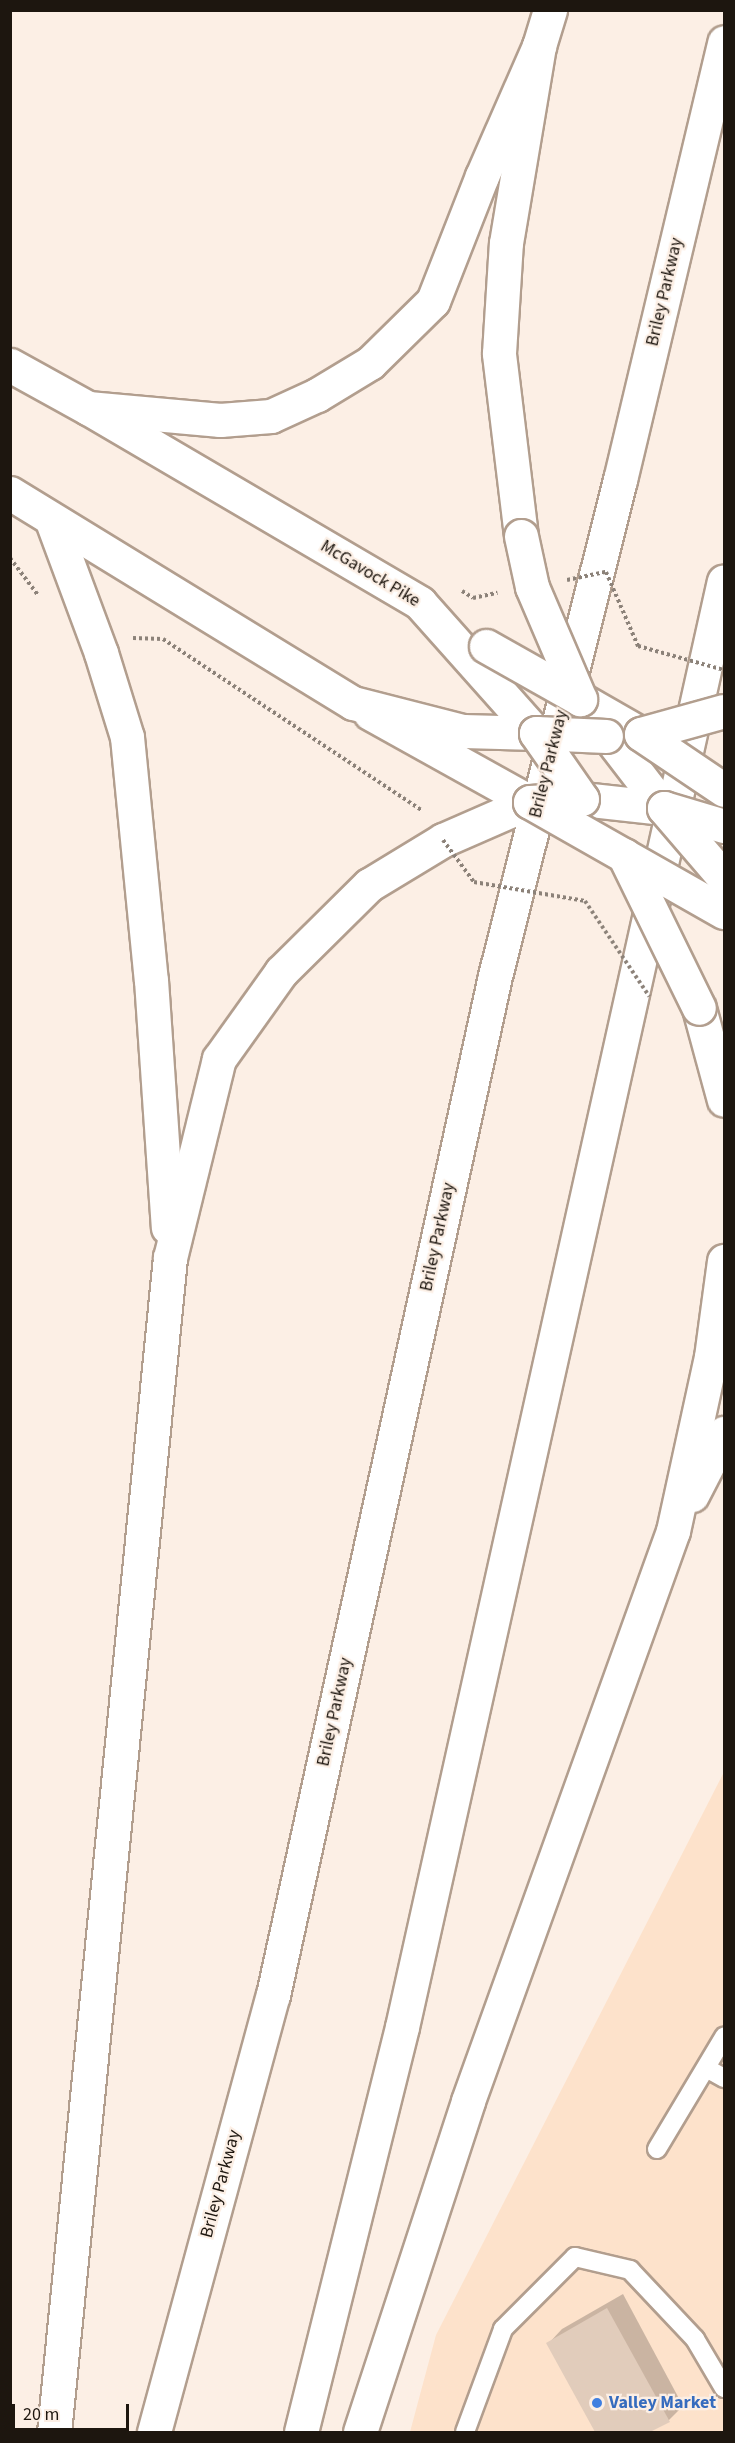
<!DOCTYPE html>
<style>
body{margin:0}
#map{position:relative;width:735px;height:2443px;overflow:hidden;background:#fcefe5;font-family:"Source Sans 3",sans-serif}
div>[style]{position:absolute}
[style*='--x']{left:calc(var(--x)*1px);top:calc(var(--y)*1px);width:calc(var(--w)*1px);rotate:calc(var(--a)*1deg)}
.built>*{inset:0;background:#fde2cb}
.shadow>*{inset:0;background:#0003}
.building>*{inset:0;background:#e1ccbb}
.path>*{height:4px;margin-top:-2px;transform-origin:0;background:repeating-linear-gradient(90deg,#8c8279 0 3px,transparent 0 6px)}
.roads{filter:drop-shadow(2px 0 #b29e8e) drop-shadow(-2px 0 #b29e8e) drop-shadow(0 2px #b29e8e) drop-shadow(0 -2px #b29e8e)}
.service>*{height:18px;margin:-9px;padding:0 9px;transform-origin:9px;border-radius:9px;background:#fff}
.tertiary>*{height:33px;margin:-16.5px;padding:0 16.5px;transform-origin:16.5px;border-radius:16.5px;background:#fff}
.secondary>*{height:33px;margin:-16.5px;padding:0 16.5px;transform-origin:16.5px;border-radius:16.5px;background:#fff}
.motorway>*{height:33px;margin:-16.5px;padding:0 16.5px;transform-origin:16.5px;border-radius:16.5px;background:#fff}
.path-bridge>*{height:4px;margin-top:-2px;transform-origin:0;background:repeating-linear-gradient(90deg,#8c8279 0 3px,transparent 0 6px)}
.bridges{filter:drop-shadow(2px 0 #b29e8e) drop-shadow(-2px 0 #b29e8e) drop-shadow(0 2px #b29e8e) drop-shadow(0 -2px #b29e8e)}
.tertiary-bridge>*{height:33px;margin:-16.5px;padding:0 16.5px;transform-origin:16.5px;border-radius:16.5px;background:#fff}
.motorway-bridge>*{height:33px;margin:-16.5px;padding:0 16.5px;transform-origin:16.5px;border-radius:16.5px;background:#fff}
.dots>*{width:16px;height:16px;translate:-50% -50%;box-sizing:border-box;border:3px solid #fcefe5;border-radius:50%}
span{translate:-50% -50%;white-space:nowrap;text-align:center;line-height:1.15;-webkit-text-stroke:4.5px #fcefe5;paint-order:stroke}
.street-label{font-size:18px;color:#1d160f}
.shop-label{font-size:18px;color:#366cbe;font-weight:700}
.left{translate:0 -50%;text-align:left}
.frame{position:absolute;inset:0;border:12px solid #1d160f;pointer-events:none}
.scale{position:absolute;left:12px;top:2404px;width:117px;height:27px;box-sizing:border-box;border:3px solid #1d160f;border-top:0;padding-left:8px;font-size:18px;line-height:21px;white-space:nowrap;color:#1d160f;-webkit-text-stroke:4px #fcefe5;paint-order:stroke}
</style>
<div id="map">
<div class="built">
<i style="clip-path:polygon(724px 1772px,724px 2432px,410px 2432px,436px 2335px)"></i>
</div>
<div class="shadow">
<i style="clip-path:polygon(623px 2294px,683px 2406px,669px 2420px,647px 2432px,597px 2432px,548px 2344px,562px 2329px)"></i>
</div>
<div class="building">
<i style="clip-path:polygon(607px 2308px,670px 2422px,650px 2432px,595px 2432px,546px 2343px)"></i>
</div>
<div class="path">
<i style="--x:10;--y:558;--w:46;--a:52.9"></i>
<i style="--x:462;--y:591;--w:13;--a:32"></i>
<i style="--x:473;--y:598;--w:25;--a:-12"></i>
<i style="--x:133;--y:638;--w:30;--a:2"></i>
<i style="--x:163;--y:639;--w:310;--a:33.5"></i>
</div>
<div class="roads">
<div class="service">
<i style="--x:706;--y:2068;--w:21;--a:29"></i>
<i style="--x:657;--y:2149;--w:131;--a:-59.1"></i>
<i style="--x:465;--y:2432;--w:110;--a:-69.7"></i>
<i style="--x:503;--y:2329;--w:102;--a:-45"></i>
<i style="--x:575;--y:2257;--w:57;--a:13.3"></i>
<i style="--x:630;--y:2270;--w:95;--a:46.7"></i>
<i style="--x:695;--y:2339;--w:57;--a:59.4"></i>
</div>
<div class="tertiary">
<i style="--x:580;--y:699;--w:70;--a:29.8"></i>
<i style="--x:370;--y:713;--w:183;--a:29.1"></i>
</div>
<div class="secondary">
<i style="--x:10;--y:365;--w:89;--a:28.9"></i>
<i style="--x:88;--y:408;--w:385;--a:30.4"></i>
<i style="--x:10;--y:493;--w:402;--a:31.5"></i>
</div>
<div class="motorway">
<i style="--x:88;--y:408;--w:133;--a:5.2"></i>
<i style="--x:220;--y:420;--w:51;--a:-4.5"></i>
<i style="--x:271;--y:416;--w:51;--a:-24.5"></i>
<i style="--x:317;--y:395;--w:62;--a:-31.1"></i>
<i style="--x:370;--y:363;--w:88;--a:-44.5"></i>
<i style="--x:433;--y:301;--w:134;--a:-68.6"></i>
<i style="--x:482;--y:176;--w:142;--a:-66.3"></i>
<i style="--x:52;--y:521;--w:141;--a:69.6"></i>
<i style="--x:101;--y:653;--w:88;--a:72.8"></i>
<i style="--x:127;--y:737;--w:244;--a:84.4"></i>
<i style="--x:151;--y:980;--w:248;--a:86.1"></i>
<i style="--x:521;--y:536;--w:184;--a:-96.9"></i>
<i style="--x:499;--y:353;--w:110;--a:-86.4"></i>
<i style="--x:506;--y:243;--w:200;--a:-80.5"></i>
<i style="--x:539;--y:46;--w:38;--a:-73"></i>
<i style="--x:420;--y:603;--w:174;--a:48.3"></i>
<i style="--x:580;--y:699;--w:138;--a:52.4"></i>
<i style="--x:353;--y:703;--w:114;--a:14.3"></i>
<i style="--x:463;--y:731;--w:73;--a:1.6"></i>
<i style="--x:582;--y:799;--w:82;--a:6.3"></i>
<i style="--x:699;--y:1008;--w:95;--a:74.8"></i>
<i style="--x:692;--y:1495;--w:70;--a:-62.7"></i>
<i style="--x:54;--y:2432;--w:1180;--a:-84.36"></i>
<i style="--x:170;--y:1258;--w:205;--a:-76.2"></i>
<i style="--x:219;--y:1059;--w:107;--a:-54.5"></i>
<i style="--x:281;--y:972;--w:124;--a:-44.7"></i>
<i style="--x:369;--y:885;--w:87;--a:-31.3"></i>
<i style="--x:443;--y:840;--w:95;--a:-23.6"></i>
<i style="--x:154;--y:2432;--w:453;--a:-74.8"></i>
<i style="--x:273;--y:1995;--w:1043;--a:-77.71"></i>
<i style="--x:495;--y:976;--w:512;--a:-75.86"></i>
<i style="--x:620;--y:480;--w:450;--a:-76.6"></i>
<i style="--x:301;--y:2432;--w:417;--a:-76"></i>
<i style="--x:402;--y:2027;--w:1481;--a:-77.45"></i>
<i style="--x:360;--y:2432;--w:348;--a:-71.9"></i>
<i style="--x:468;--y:2101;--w:606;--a:-70.22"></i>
<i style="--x:673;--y:1531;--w:178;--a:-77.7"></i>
<i style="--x:711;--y:1357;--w:97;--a:-82.3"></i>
</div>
</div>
<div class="path-bridge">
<i style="--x:567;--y:580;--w:40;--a:-12"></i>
<i style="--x:606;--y:572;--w:81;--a:66.6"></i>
<i style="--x:638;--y:646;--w:89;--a:15.6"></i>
<i style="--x:443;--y:840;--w:52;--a:53.6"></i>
<i style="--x:474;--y:882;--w:113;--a:9.7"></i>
<i style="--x:585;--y:901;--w:115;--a:56"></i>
</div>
<div class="bridges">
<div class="tertiary-bridge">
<i style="--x:486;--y:646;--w:108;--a:29.4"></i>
<i style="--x:641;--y:734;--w:100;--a:34"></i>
<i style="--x:530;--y:802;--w:223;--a:29.6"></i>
</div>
<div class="motorway-bridge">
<i style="--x:521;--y:536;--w:52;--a:77.8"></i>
<i style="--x:532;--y:587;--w:122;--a:66.8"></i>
<i style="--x:536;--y:733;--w:80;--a:55.1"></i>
<i style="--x:536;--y:733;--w:70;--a:2.5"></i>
<i style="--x:641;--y:734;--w:86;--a:-15.5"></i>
<i style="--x:530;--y:802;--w:52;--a:-3.3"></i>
<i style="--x:664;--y:808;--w:92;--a:49.4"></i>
<i style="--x:664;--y:808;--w:63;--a:16.7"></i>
<i style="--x:624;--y:855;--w:170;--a:63.9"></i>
</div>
</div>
<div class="dots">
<i style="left:597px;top:2403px;background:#3f7fe0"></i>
</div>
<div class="street-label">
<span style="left:665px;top:292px;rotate:-77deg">Briley Parkway</span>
<span style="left:370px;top:574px;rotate:31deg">McGavock Pike</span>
<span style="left:549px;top:764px;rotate:-76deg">Briley Parkway</span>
<span style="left:438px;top:1237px;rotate:-78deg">Briley Parkway</span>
<span style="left:335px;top:1712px;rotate:-78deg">Briley Parkway</span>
<span style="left:221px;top:2184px;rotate:-75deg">Briley Parkway</span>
</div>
<div class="shop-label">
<span class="left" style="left:609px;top:2403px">Valley Market</span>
</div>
<div class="frame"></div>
<div class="scale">20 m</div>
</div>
